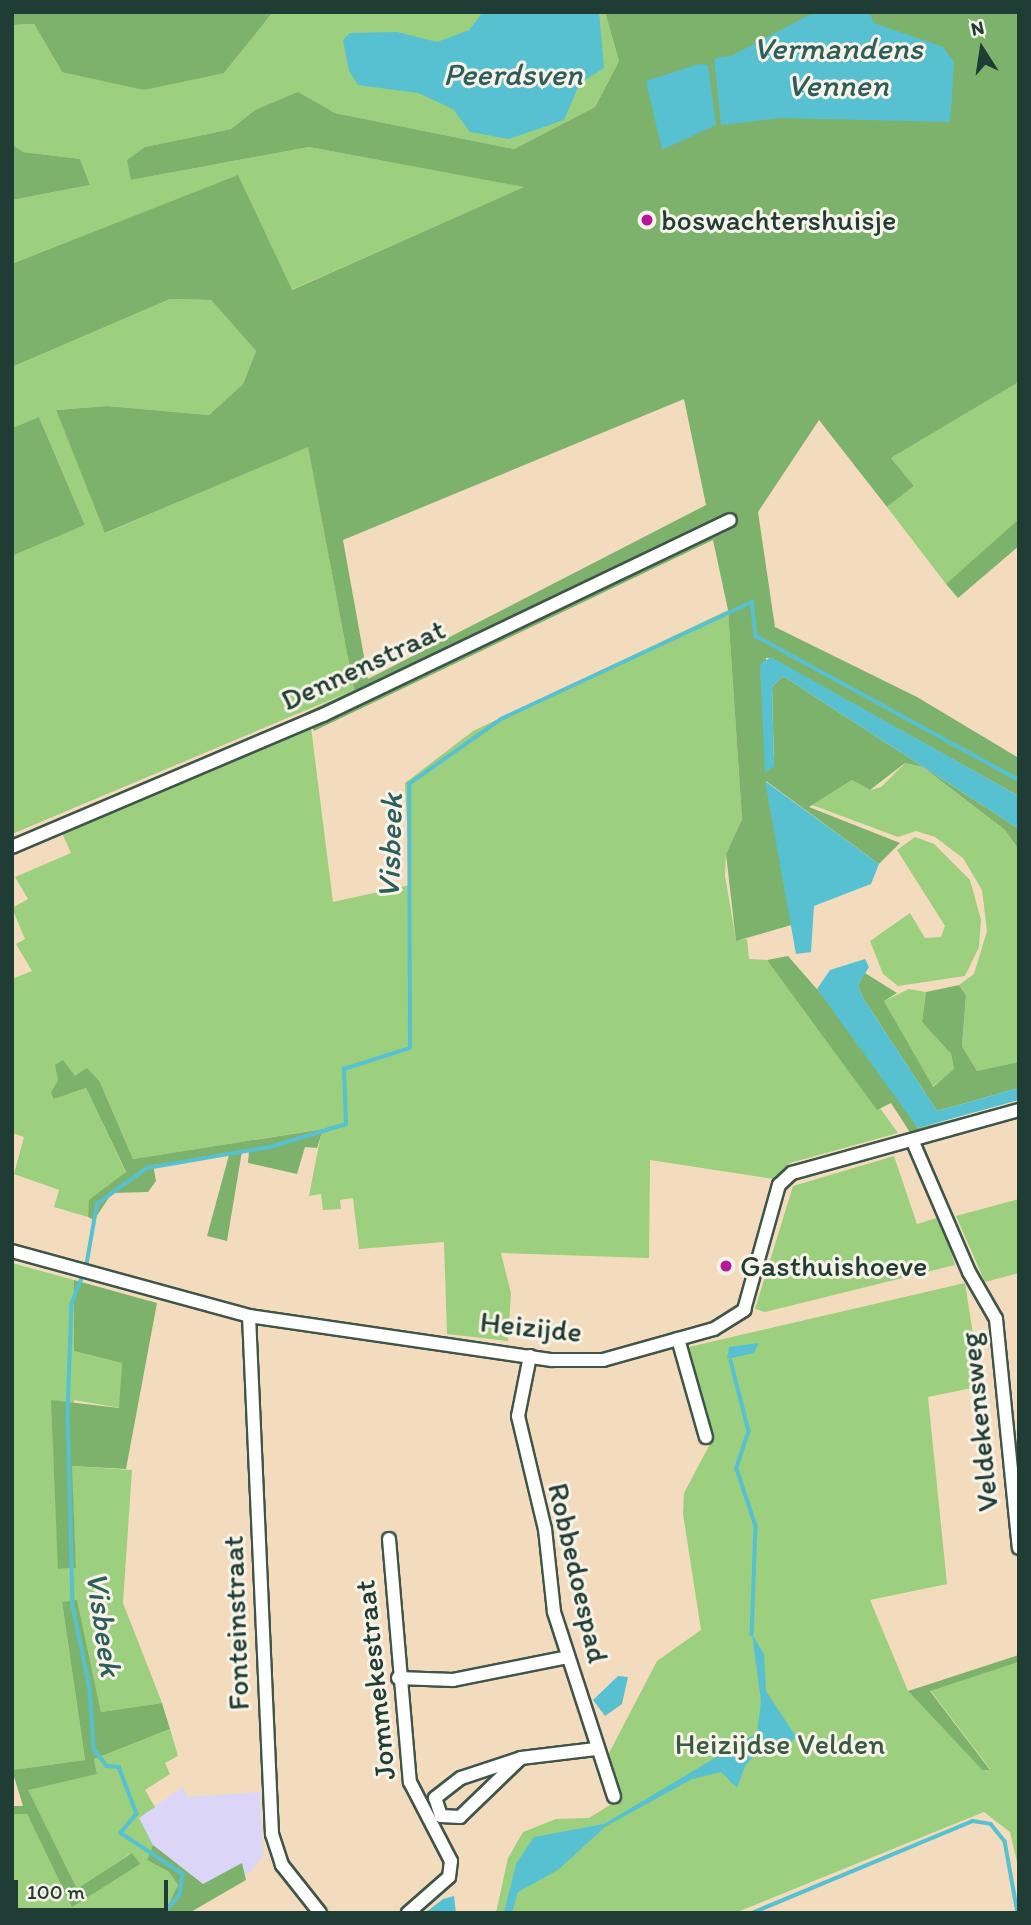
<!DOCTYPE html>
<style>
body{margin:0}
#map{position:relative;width:1031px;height:1925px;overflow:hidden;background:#f3dcbe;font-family:Itim,sans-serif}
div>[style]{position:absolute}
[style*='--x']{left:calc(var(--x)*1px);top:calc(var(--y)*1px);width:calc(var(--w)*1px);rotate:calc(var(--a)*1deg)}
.built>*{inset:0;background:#dbd6f7}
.green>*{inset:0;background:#9ccf7e}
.forest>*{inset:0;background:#7db26d}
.water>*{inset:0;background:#57c1d1}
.stream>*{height:3.5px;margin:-1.75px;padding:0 1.75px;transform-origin:1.75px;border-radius:1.75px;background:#57c1d1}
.roads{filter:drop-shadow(2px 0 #3f5549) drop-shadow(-2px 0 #3f5549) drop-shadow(0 2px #3f5549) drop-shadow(0 -2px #3f5549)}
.minor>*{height:12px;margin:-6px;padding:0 6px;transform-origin:6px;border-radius:6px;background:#fff}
.dots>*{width:19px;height:19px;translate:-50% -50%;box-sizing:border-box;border:4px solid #f7f3e8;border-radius:50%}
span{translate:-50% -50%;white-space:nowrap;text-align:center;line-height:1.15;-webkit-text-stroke:6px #f7f3e8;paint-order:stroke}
.poi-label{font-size:30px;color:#1f3d34}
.left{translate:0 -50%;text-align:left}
.street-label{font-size:30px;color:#1f3d34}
.park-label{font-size:30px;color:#385a43}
.water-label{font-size:32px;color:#2d5e5b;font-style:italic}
.frame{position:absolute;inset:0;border:14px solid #1f3d34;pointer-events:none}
.north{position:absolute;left:947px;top:14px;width:70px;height:70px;-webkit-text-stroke:5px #f7f3e8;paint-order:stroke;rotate:348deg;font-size:19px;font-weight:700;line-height:28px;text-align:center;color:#1f3d34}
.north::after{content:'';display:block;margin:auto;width:24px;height:32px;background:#1f3d34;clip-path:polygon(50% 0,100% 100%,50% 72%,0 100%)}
.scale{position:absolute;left:14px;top:1880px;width:154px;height:32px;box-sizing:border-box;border:4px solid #1f3d34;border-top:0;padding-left:9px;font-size:21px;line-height:24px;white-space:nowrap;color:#1f3d34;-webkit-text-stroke:5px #f7f3e8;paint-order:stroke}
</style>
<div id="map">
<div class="built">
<i style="clip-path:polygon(183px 1787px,188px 1797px,260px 1792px,263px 1856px,250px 1872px,179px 1908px,185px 1870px,124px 1828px)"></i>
</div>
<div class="green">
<i style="clip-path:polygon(273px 12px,605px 12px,619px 61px,595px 107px,514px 149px,335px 113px,298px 93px,255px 110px,231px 129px,145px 147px,131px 180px,309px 147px,525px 187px,291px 290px,12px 264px,12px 200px,90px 185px,80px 159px,23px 152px,12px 144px,12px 25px,34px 24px,62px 72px,224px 73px)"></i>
<i style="clip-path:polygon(170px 299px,211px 300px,256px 351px,243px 384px,209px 415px,107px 406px,56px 410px,106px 533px,308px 446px,354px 690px,12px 834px,12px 556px,85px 525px,39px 417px,12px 428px,12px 367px)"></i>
<i style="clip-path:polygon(1019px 382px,1019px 521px,946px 584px,887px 507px,914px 486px,891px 458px)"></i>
<i style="clip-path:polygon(728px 610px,742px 819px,726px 854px,725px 876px,736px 940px,747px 939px,749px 959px,767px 960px,805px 1005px,898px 1133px,790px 1163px,774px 1179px,650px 1160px,649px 1258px,501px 1253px,511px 1293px,508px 1341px,447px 1334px,444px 1242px,359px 1249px,353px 1198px,340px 1200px,341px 1209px,323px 1210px,321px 1194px,309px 1196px,322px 1129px,133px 1159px,100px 1082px,76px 1076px,58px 1080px,54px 1099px,86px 1088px,126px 1173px,90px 1200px,88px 1217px,54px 1207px,59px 1190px,14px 1174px,24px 1137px,12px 1133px,12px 979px,32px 971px,16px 944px,25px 939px,12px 908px,28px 899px,15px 877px,71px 853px,62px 833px,311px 727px,333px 902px,410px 885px,405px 783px,473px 731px)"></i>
<i style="clip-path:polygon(905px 763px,923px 767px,1005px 830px,1019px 850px,1019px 1062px,1011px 1065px,977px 1071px,962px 1046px,966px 997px,959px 985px,974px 974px,987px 931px,982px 890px,963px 858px,935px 837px,916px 831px,898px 837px,812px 805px,852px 780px,870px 790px,881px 787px)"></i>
<i style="clip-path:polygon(915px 837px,934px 844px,970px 880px,981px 920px,979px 947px,965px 976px,898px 986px,883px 974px,870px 941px,910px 913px,925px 938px,941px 937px,945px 926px,897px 850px)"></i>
<i style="clip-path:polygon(909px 989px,926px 992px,922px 1022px,951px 1054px,954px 1070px,932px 1087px,884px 1001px)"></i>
<i style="clip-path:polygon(894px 1156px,917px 1224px,940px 1217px,955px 1265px,765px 1312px,755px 1309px,793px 1186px)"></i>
<i style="clip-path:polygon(1019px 1199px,1019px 1273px,985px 1282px,956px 1216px)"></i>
<i style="clip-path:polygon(12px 1263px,74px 1280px,74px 1351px,122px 1363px,120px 1408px,74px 1400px,58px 1569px,76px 1568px,71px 1466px,132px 1470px,123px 1603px,162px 1703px,101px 1712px,77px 1601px,62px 1602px,85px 1760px,12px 1770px)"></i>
<i style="clip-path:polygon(965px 1283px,981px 1386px,928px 1397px,947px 1584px,870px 1600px,908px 1691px,982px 1770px,990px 1769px,930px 1690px,1019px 1662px,1019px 1871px,1010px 1832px,984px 1812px,735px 1913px,496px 1913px,508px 1858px,523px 1832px,556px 1819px,589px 1818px,621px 1798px,608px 1755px,657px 1661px,701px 1630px,683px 1514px,684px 1493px,711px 1442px,689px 1347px)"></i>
<i style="clip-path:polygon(170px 1729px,178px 1756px,165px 1763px,170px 1774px,145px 1790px,155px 1807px,139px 1818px,153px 1845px,147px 1860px,169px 1872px,178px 1885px,164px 1913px,12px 1913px,12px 1814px,27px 1814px,72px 1906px,131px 1853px,77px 1890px,27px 1789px,97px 1774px,94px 1759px)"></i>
</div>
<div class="forest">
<i style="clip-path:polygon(12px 12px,273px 12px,224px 73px,144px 90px,62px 72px,34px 24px,12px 25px)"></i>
<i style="clip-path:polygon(evenodd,605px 12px,1019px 12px,1019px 382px,891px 458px,914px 486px,887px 507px,819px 420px,758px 512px,775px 627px,917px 697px,1019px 758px,1019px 796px,771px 658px,766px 658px,774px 766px,772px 687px,783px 676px,1019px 829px,1019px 850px,1005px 830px,923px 767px,905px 763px,870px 790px,852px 780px,809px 807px,900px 843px,879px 864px,766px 781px,795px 924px,736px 941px,726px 854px,742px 819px,728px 610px,713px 540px,314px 731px,305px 713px,354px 690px,308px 447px,105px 533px,56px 410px,107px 406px,209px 415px,243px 384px,256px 351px,211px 300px,170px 299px,12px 367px,12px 264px,238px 175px,292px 290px,524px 187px,309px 147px,131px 180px,127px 160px,145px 147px,231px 129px,255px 110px,298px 92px,335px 113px,514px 149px,595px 107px,619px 61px,605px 12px,684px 399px,706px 505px,368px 679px,343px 540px,684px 399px)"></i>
<i style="clip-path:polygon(12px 144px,23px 152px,80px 159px,90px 185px,12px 200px)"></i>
<i style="clip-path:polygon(39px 417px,85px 525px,12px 556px,12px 428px)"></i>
<i style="clip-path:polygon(1018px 520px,1019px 546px,958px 598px,946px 584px)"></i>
<i style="clip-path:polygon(788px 956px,856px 1034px,918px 1128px,1019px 1103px,911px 1134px,891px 1103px,877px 1110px,767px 960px)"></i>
<i style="clip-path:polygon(865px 973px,897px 993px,884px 1001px,933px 1087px,954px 1069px,951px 1054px,922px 1022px,926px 992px,959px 985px,966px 996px,962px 1046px,977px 1071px,1019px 1062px,1019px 1088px,937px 1111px,863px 998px,858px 985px)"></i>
<i style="clip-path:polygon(63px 1060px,75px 1076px,87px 1068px,100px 1082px,133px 1159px,323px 1129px,317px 1148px,305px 1147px,297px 1174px,248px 1163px,249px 1151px,242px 1151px,227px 1241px,207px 1236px,229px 1155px,153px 1165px,156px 1181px,148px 1192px,112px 1193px,94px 1220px,88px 1217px,89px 1200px,126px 1172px,86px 1088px,54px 1099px,51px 1093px,58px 1080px,55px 1065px)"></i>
<i style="clip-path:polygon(74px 1280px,157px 1303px,126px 1469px,72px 1466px,76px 1568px,58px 1569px,51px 1400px,119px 1408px,122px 1363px,74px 1351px)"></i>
<i style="clip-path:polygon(77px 1600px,101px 1712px,162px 1703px,170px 1729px,94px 1759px,97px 1774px,28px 1790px,77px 1889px,132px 1853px,140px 1864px,72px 1907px,27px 1814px,12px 1814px,12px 1806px,23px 1806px,12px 1770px,85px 1760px,62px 1602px)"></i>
<i style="clip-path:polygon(1019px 1655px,1019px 1662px,930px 1691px,990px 1770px,982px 1770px,908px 1691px)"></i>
<i style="clip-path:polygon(153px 1845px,203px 1884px,242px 1863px,246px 1880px,189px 1913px,164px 1913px,178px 1885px,169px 1872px,147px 1860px)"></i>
</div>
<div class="water">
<i style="clip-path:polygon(483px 12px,599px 12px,604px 68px,580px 83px,564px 120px,509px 139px,470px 132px,453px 109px,418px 93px,358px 85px,349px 71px,343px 40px,350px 33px,397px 32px,437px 42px,469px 30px)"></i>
<i style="clip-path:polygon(815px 12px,869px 12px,874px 23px,943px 47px,954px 62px,950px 122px,780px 118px,721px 125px,714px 58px,731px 56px)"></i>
<i style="clip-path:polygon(699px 64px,708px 65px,716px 125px,662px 150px,646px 81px)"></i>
<i style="clip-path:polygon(771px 657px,1019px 796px,1019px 829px,783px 676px,772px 687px,774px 766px,765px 773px,760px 664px)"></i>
<i style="clip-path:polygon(765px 781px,879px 864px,871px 884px,814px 906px,811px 952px,796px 954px)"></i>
<i style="clip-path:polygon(865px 959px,869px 967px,858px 985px,863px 998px,937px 1111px,1019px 1088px,1019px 1100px,918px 1128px,817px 989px,830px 970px)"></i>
<i style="clip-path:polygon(759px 1343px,754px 1353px,727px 1359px,729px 1347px)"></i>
<i style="clip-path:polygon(752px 1634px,764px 1654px,766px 1691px,797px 1738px,786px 1744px,768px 1740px,745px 1766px,737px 1788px,721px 1772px,692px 1779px,605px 1827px,558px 1870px,518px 1892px,512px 1913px,504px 1913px,516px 1864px,534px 1837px,604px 1824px,757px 1733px,761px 1701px)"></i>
<i style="clip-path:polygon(618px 1676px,628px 1677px,622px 1704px,605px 1716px,593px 1700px)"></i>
<i style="clip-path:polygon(454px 1896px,456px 1913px,425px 1913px,443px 1899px)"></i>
</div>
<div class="stream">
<i style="--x:86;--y:1267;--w:64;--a:-80.1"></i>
<i style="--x:97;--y:1204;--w:62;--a:-35.8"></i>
<i style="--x:147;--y:1168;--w:125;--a:-9.7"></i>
<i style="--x:270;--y:1147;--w:79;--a:-16.8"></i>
<i style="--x:346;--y:1124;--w:55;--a:-92.1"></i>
<i style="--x:344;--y:1069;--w:69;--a:-17.7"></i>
<i style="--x:410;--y:1048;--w:264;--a:-90.2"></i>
<i style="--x:409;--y:784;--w:113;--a:-35.2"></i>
<i style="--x:501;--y:719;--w:277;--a:-25"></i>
<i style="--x:752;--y:602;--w:34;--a:83"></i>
<i style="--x:756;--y:636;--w:300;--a:28.7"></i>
<i style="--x:82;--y:1278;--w:28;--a:111"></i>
<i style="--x:72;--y:1304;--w:109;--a:92.1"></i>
<i style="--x:68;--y:1413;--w:193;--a:88.5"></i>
<i style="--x:73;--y:1606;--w:84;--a:78.3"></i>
<i style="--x:90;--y:1688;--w:61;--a:86.2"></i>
<i style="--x:94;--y:1749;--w:21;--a:53"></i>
<i style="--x:107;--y:1766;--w:12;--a:5"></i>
<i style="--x:119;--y:1767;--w:50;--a:69"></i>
<i style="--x:137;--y:1814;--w:25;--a:130"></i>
<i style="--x:121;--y:1833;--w:74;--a:33.5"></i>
<i style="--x:183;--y:1874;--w:21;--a:98"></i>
<i style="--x:180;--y:1895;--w:24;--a:132"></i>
<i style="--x:731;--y:1361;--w:72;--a:75.6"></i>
<i style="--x:749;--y:1431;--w:40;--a:108"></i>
<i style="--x:737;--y:1469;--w:60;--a:71.6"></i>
<i style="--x:756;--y:1526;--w:108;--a:92.1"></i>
<i style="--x:752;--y:1913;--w:239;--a:-22.6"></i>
<i style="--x:973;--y:1821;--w:18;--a:9"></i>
<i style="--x:991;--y:1824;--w:22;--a:51"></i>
<i style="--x:1005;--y:1841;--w:73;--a:79.8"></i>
</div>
<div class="roads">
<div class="minor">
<i style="--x:12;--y:847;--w:338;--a:-23"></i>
<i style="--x:323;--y:715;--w:451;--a:-25.6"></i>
<i style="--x:913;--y:1142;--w:142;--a:66.7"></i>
<i style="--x:969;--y:1272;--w:54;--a:60.1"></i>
<i style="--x:996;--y:1319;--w:230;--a:84.3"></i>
<i style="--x:12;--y:1251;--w:246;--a:15.3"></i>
<i style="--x:249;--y:1316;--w:306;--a:8.3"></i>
<i style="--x:552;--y:1360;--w:51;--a:0"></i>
<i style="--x:603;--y:1360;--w:115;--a:-15.6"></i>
<i style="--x:714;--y:1329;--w:36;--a:-32"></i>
<i style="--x:744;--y:1310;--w:130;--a:-74.4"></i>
<i style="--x:779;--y:1185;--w:18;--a:-43"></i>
<i style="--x:792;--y:1173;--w:236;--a:-15.5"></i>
<i style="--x:249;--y:1316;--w:519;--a:87.46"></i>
<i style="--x:272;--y:1834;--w:33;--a:72"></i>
<i style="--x:282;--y:1865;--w:61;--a:51.6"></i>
<i style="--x:678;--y:1339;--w:102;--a:74.1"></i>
<i style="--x:530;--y:1356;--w:61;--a:101.3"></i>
<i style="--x:518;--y:1416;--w:116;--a:76.6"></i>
<i style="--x:545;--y:1529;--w:83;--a:83.8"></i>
<i style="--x:554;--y:1612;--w:194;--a:72"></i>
<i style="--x:389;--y:1539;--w:244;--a:85.1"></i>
<i style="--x:410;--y:1782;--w:89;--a:62.6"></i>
<i style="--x:451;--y:1861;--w:16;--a:97"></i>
<i style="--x:449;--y:1877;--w:55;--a:138.7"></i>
<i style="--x:398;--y:1678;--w:55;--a:2.1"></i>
<i style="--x:453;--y:1680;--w:117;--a:-11.3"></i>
<i style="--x:521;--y:1758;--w:85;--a:136"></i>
<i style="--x:460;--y:1817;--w:19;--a:-177"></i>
<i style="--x:441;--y:1816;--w:19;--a:-108"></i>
<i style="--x:435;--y:1798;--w:33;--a:-38"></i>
<i style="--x:461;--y:1778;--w:63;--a:-18.4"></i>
<i style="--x:521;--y:1758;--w:75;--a:-6.9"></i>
</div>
</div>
<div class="dots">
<i style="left:647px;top:220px;background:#b5179e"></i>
<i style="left:726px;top:1266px;background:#b5179e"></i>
</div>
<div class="poi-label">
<span class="left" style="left:661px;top:220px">boswachtershuisje</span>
<span class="left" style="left:740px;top:1266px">Gasthuishoeve</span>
</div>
<div class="street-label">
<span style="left:363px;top:665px;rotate:-25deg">Dennenstraat</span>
<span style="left:531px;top:1327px;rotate:6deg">Heizijde</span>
<span style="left:979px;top:1422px;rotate:-96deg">Veldekensweg</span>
<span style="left:578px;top:1573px;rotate:77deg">Robbedoespad</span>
<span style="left:236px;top:1623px;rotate:-92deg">Fonteinstraat</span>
<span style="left:375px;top:1680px;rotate:-96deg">Jommekestraat</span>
</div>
<div class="park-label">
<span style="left:780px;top:1744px">Heizijdse Velden</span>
</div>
<div class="water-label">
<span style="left:838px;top:67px">Vermandens<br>Vennen</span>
<span style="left:513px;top:74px">Peerdsven</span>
<span style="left:390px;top:846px;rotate:-88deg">Visbeek</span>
<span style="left:104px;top:1624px;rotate:82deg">Visbeek</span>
</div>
<div class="frame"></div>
<div class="north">N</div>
<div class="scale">100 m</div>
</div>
